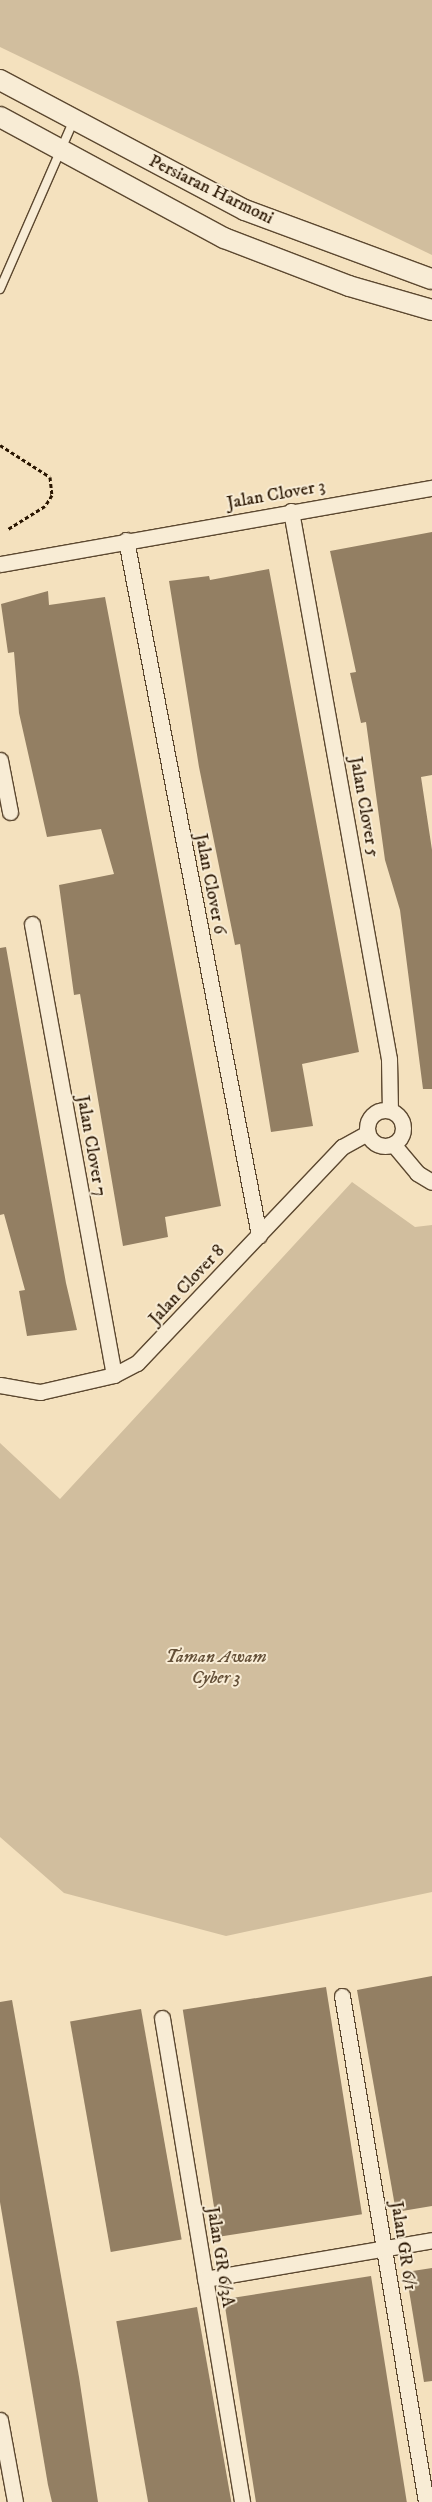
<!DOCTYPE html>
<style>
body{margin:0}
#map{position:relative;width:432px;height:2502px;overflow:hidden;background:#f4e1be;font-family:"IM FELL DW Pica",serif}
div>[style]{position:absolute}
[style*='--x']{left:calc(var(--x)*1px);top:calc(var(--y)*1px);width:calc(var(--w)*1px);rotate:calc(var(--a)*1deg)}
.green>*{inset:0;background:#d1be9e}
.building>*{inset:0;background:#937f63;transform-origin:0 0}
.path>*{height:3px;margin-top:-1.5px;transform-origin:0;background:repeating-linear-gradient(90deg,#291501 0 4px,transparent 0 6.5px)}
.roads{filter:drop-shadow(1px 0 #5c4830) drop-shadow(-1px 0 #5c4830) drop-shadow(0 1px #5c4830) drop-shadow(0 -1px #5c4830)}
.service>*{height:8px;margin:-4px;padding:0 4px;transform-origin:4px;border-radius:4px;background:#f8ecd5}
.minor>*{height:15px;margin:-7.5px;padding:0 7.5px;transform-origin:7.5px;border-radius:7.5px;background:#f8ecd5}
.minor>.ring{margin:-7.5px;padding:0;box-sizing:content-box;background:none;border:15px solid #f8ecd5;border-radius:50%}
.tertiary>*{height:20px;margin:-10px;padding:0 10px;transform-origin:10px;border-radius:10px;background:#f8ecd5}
span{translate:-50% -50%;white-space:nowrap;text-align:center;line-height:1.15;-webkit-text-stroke:4px #f8ecd5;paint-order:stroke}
.street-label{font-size:18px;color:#291501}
.park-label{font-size:18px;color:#645038;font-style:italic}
</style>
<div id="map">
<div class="green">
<i style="clip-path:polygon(0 0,432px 0,432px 255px,0 47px)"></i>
<i style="clip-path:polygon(352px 1182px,415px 1227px,432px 1225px,432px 1892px,226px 1936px,64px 1893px,0 1837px,0 1443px,60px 1499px)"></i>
</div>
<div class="building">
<i style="clip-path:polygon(432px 532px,432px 775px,421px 777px,432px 850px,432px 1089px,423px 1089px,400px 910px,385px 860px,366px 722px,361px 723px,350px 673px,356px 672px,330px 551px)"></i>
<i style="clip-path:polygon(269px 569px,359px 1052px,302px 1064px,313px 1126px,271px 1132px,240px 944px,235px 945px,199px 767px,169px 581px,209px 576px,210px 580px)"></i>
<i style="clip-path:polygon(48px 591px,49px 605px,105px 597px,221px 1206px,165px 1217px,168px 1237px,123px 1246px,80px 994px,74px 995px,59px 885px,114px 874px,101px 829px,47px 837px,19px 713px,14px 652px,8px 653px,1px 604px)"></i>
<i style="clip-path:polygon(6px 947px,66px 1283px,77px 1330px,27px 1336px,19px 1291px,25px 1290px,4px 1214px,0 1215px,0 948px)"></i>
<i style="clip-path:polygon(432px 1976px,432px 2206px,396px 2212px,357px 1990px)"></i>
<i style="left:326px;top:1987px;width:230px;height:145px;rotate:81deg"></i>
<i style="clip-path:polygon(12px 2000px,79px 2377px,98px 2502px,52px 2502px,48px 2485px,0 2202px,0 2002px)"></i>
<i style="left:141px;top:2009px;width:234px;height:72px;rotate:80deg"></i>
<i style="clip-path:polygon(432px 2268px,432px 2381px,424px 2382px,406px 2272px)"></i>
<i style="left:371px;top:2276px;width:229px;height:149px;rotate:81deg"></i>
<i style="left:197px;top:2307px;width:198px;height:82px;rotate:80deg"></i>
</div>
<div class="path">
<i style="--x:0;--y:445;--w:59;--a:32.6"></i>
<i style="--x:50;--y:477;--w:18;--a:84"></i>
<i style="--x:52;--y:495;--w:13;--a:122"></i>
<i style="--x:45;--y:506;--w:44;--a:148.1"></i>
</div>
<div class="roads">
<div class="service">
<i style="--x:0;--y:289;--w:184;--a:-66.4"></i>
</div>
<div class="minor">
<i style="--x:291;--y:511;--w:557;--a:79.86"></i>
<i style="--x:389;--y:1059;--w:51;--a:88.9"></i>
<i style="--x:126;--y:540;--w:708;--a:79.17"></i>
<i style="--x:0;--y:564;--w:439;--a:-10"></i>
<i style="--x:0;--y:760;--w:53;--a:79.1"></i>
<i style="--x:32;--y:924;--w:458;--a:79.7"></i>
<i class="ring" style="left:367px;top:1110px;width:21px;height:21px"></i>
<i style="--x:393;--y:1144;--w:38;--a:50"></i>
<i style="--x:417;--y:1173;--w:17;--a:31"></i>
<i style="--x:0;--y:1385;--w:41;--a:9.9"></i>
<i style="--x:40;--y:1392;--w:76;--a:-12.9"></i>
<i style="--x:114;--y:1375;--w:26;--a:-28"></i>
<i style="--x:137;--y:1363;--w:298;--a:-46.5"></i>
<i style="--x:342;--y:1147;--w:29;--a:-29"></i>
<i style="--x:342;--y:1996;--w:513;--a:80.57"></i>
<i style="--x:162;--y:2018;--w:491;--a:80.6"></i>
<i style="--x:205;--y:2279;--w:230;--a:-9.7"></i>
<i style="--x:0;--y:2420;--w:83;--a:79.6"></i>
</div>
<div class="tertiary">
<i style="--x:0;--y:80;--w:277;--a:28"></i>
<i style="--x:245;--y:210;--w:199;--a:20.3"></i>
<i style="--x:0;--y:117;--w:255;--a:28.4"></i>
<i style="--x:224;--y:238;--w:134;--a:21"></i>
<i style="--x:349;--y:286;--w:86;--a:16.1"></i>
</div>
</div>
<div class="street-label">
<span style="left:211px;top:190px;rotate:26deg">Persiaran Harmoni</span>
<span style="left:276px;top:495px;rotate:-10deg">Jalan Clover 3</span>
<span style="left:364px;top:807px;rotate:80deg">Jalan Clover 5</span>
<span style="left:210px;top:884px;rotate:79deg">Jalan Clover 6</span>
<span style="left:91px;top:1146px;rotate:80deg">Jalan Clover 7</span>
<span style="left:187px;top:1285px;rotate:-47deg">Jalan Clover 8</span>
<span style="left:403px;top:2246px;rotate:81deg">Jalan GR 6/1</span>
<span style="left:220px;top:2257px;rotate:81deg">Jalan GR 6/3A</span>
</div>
<div class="park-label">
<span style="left:216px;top:1668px">Taman Awam<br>Cyber 3</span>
</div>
</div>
